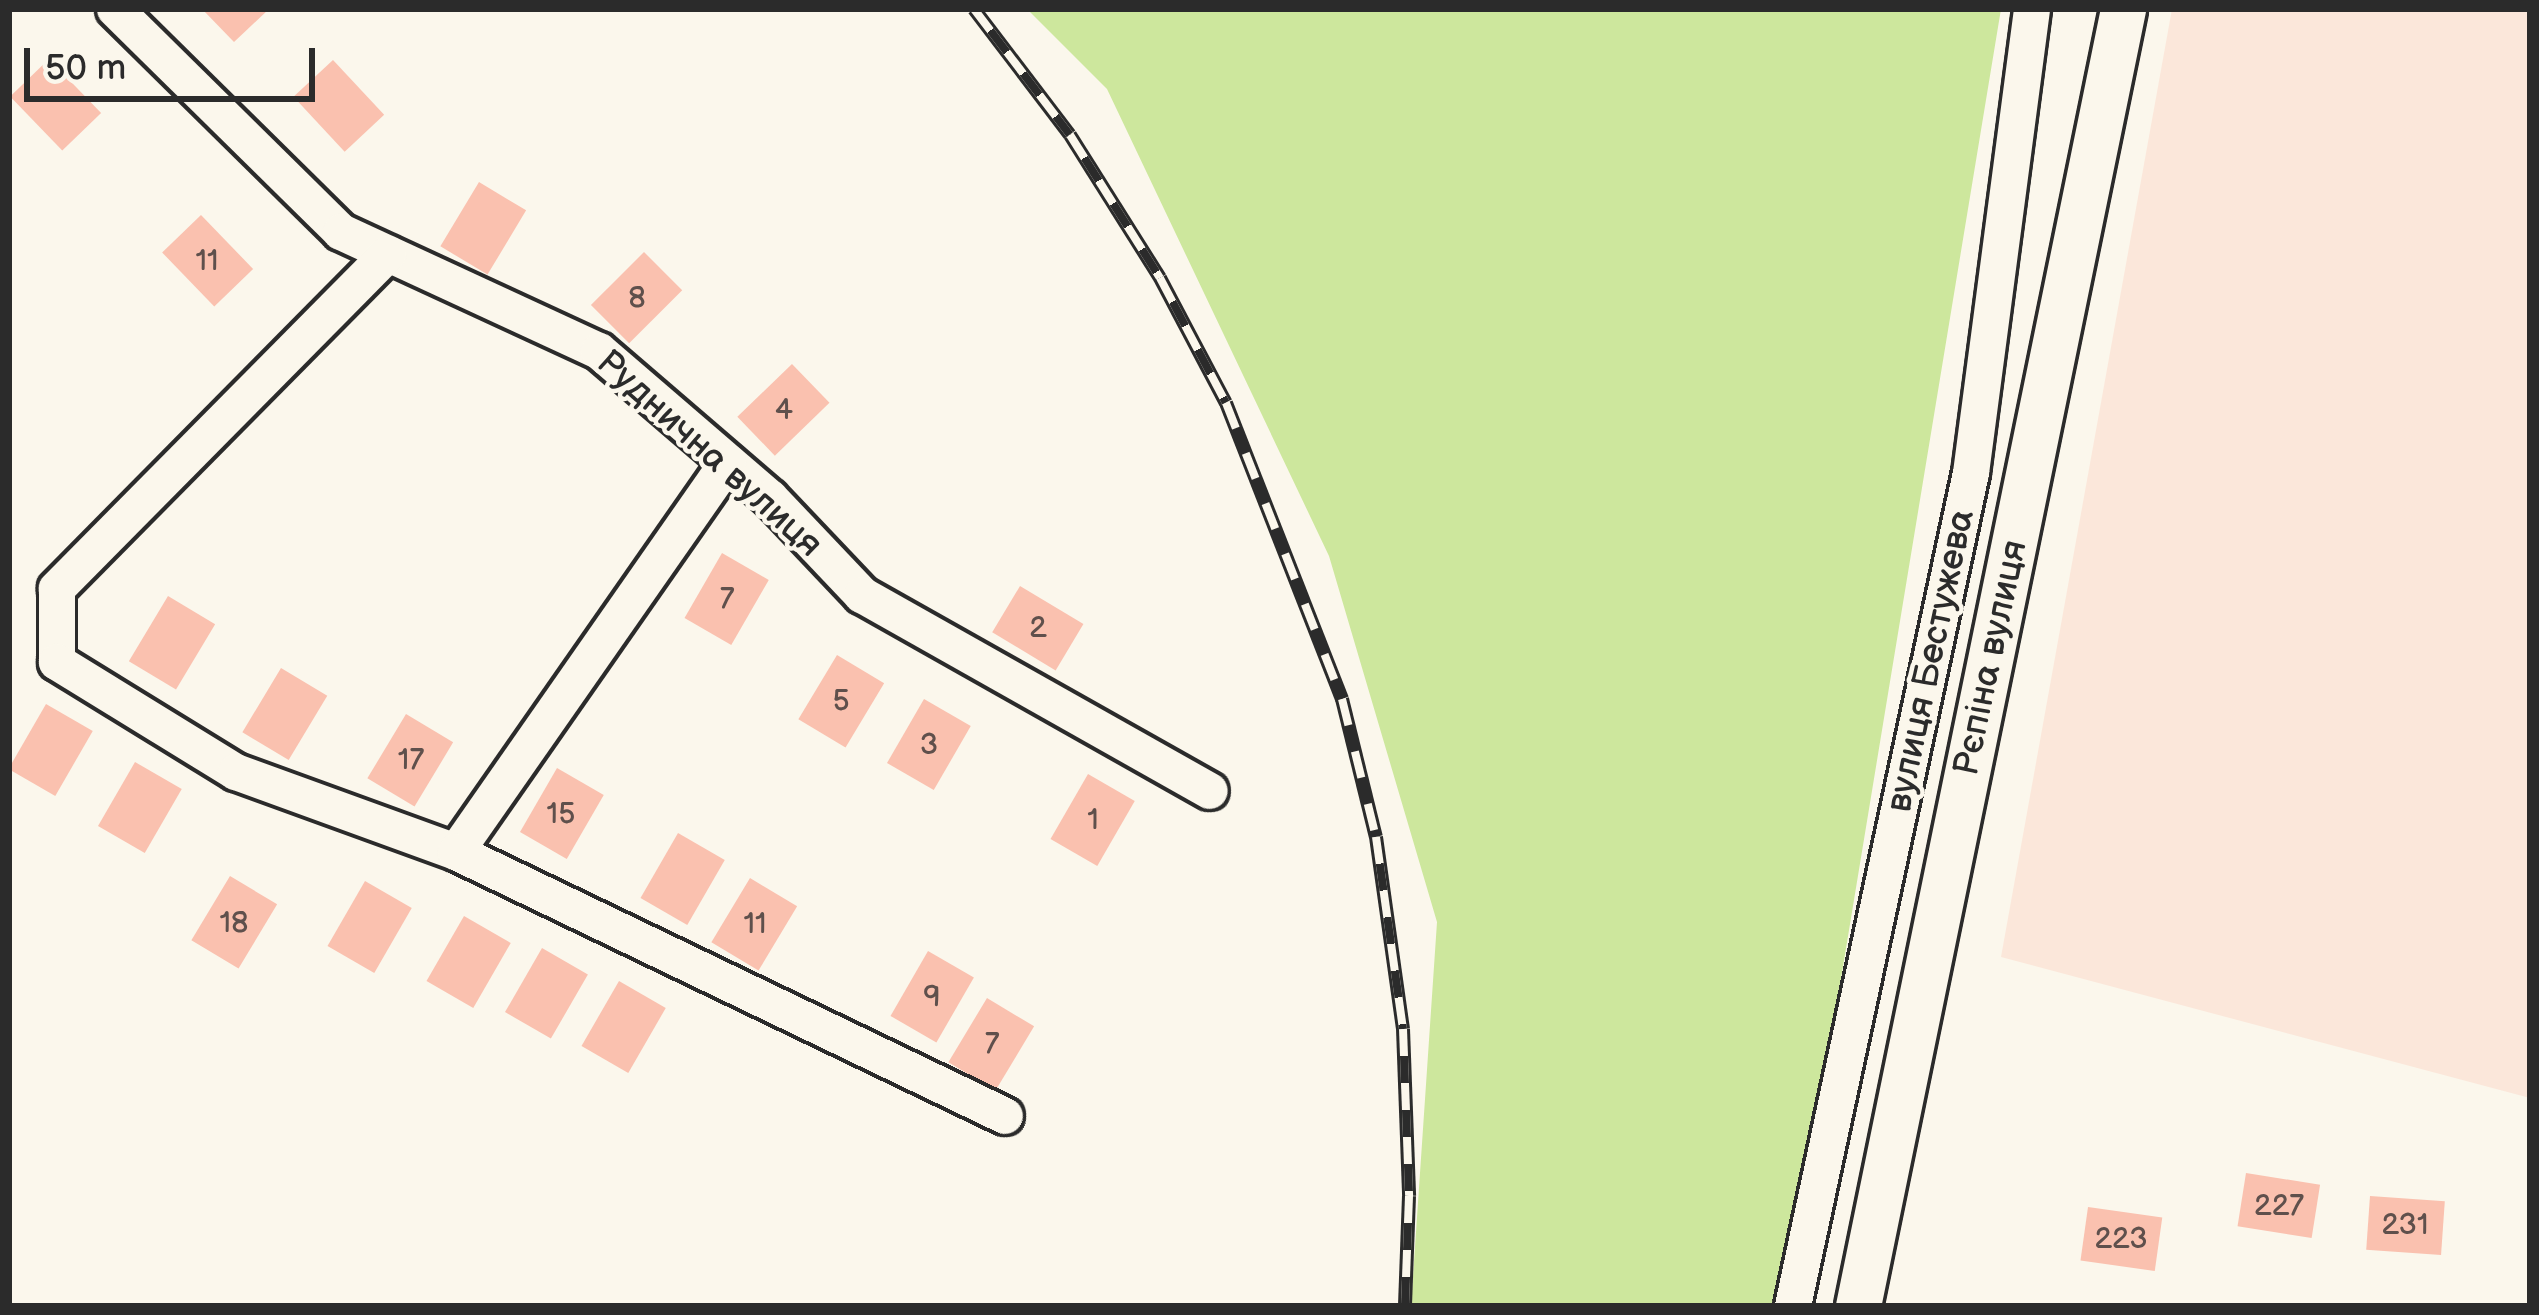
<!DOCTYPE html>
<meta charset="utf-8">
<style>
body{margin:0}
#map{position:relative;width:2539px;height:1315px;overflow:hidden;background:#fbf7ec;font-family:"Balsamiq Sans",sans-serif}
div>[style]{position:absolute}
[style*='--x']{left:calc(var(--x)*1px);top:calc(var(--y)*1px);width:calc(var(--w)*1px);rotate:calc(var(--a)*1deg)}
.built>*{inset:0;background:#fbe7da}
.green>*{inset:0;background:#cde79d}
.building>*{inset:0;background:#fac1af;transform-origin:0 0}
.roads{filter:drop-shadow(3px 0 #2b2b2b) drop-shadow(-3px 0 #2b2b2b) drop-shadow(0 3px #2b2b2b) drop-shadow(0 -3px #2b2b2b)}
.minor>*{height:36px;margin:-18px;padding:0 18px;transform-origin:18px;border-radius:18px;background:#fbf7ec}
.tertiary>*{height:45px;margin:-22.5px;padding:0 22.5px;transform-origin:22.5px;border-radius:22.5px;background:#fbf7ec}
.rail>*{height:14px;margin-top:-7px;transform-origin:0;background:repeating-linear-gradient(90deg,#fbf7ec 0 27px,#2b2b2b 0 54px);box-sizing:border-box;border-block:3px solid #2b2b2b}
span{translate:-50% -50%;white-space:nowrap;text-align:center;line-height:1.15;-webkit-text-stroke:9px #fbf7ec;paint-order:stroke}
.number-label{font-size:30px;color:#5f504c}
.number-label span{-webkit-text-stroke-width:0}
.street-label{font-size:36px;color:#2b2b2b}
.frame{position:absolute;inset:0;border:12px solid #2b2b2b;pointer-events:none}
.scale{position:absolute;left:24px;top:48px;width:291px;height:54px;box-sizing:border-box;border:6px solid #2b2b2b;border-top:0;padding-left:15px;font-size:36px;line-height:42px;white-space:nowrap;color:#2b2b2b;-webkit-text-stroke:9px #fbf7ec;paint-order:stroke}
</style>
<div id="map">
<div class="built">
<i style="clip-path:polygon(2172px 9px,2530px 9px,2530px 1098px,2001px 957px)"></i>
</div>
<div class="green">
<i style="clip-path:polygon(1027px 9px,2001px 9px,1787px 1306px,1411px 1306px,1437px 922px,1329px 556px,1107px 89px)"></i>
</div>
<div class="building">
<i style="clip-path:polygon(202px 9px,269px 9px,234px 42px)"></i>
<i style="left:49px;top:59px;width:75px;height:54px;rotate:46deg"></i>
<i style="left:333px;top:60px;width:75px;height:54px;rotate:47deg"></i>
<i style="left:479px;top:182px;width:55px;height:75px;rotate:31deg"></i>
<i style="left:201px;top:215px;width:75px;height:54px;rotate:46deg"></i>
<i style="left:644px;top:252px;width:54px;height:75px;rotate:45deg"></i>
<i style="left:792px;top:364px;width:54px;height:76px;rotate:46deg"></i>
<i style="left:722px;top:553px;width:54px;height:75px;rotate:30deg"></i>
<i style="left:1020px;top:586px;width:74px;height:54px;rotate:31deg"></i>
<i style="left:168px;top:596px;width:55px;height:76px;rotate:31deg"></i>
<i style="left:837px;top:655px;width:55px;height:75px;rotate:31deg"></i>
<i style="left:281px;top:668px;width:54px;height:75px;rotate:31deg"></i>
<i style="left:924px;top:699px;width:54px;height:74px;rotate:30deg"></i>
<i style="left:46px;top:704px;width:54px;height:75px;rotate:30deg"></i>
<i style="left:406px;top:714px;width:55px;height:75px;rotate:31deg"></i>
<i style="left:135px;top:762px;width:54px;height:74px;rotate:30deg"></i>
<i style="left:557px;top:768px;width:54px;height:74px;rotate:30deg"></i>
<i style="left:1088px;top:774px;width:54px;height:75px;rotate:30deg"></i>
<i style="left:678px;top:833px;width:54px;height:75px;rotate:30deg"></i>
<i style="left:230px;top:876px;width:55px;height:75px;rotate:31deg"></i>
<i style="left:750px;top:878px;width:55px;height:75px;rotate:31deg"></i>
<i style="left:365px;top:881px;width:54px;height:75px;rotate:30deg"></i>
<i style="left:464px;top:916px;width:54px;height:75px;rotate:30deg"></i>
<i style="left:542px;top:948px;width:53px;height:74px;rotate:30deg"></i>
<i style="left:928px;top:951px;width:53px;height:75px;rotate:30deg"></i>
<i style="left:619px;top:981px;width:54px;height:75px;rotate:30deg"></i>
<i style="left:987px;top:998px;width:55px;height:75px;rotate:31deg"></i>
<i style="left:2246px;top:1173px;width:75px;height:54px;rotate:9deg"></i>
<i style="left:2370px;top:1196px;width:75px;height:54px;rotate:4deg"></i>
<i style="left:2088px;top:1207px;width:75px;height:54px;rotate:8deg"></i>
</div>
<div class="roads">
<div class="minor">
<i style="--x:115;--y:9;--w:317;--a:44.6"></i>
<i style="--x:341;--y:232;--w:284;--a:24.8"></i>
<i style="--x:599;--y:351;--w:225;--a:40.7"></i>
<i style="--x:770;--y:498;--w:134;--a:46.5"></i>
<i style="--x:862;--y:595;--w:399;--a:29.4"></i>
<i style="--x:388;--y:254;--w:471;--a:134.7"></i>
<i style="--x:57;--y:589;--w:73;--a:90"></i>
<i style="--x:57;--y:662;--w:210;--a:31.6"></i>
<i style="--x:236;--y:772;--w:234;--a:20"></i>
<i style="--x:456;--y:852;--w:475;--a:-55.1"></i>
<i style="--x:456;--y:852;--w:609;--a:25.68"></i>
<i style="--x:1793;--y:1306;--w:852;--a:-77.94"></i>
<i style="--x:1971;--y:473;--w:468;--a:-82.5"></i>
</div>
<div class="tertiary">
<i style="--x:1858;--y:1306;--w:1324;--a:-78.45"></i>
</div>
</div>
<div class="rail">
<i style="--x:974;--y:9;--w:158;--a:52.7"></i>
<i style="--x:1070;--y:135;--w:169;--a:57.8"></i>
<i style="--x:1160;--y:278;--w:141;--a:62.2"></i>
<i style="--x:1226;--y:403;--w:318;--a:68.6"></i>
<i style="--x:1342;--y:699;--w:142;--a:76.2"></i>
<i style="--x:1376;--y:837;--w:194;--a:82"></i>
<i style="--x:1403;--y:1029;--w:167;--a:87.9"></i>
<i style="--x:1409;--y:1196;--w:110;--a:92.1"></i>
</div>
<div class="number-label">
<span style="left:207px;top:261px">11</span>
<span style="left:637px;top:298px">8</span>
<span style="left:784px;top:410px">4</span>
<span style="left:727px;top:599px">7</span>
<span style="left:1038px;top:628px">2</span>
<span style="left:841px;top:701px">5</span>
<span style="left:929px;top:745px">3</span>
<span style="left:411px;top:760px">17</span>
<span style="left:561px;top:814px">15</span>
<span style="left:1093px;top:820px">1</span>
<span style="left:234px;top:923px">18</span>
<span style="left:755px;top:924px">11</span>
<span style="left:932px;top:997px">9</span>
<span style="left:992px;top:1044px">7</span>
<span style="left:2279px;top:1206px">227</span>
<span style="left:2405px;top:1225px">231</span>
<span style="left:2121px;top:1239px">223</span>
</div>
<div class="street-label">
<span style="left:709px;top:454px;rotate:42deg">Руднична вулиця</span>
<span style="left:1991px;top:658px;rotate:-78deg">Рєпіна вулиця</span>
<span style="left:1931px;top:661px;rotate:-78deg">вулиця Бестужева</span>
</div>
<div class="frame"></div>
<div class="scale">50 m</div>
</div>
